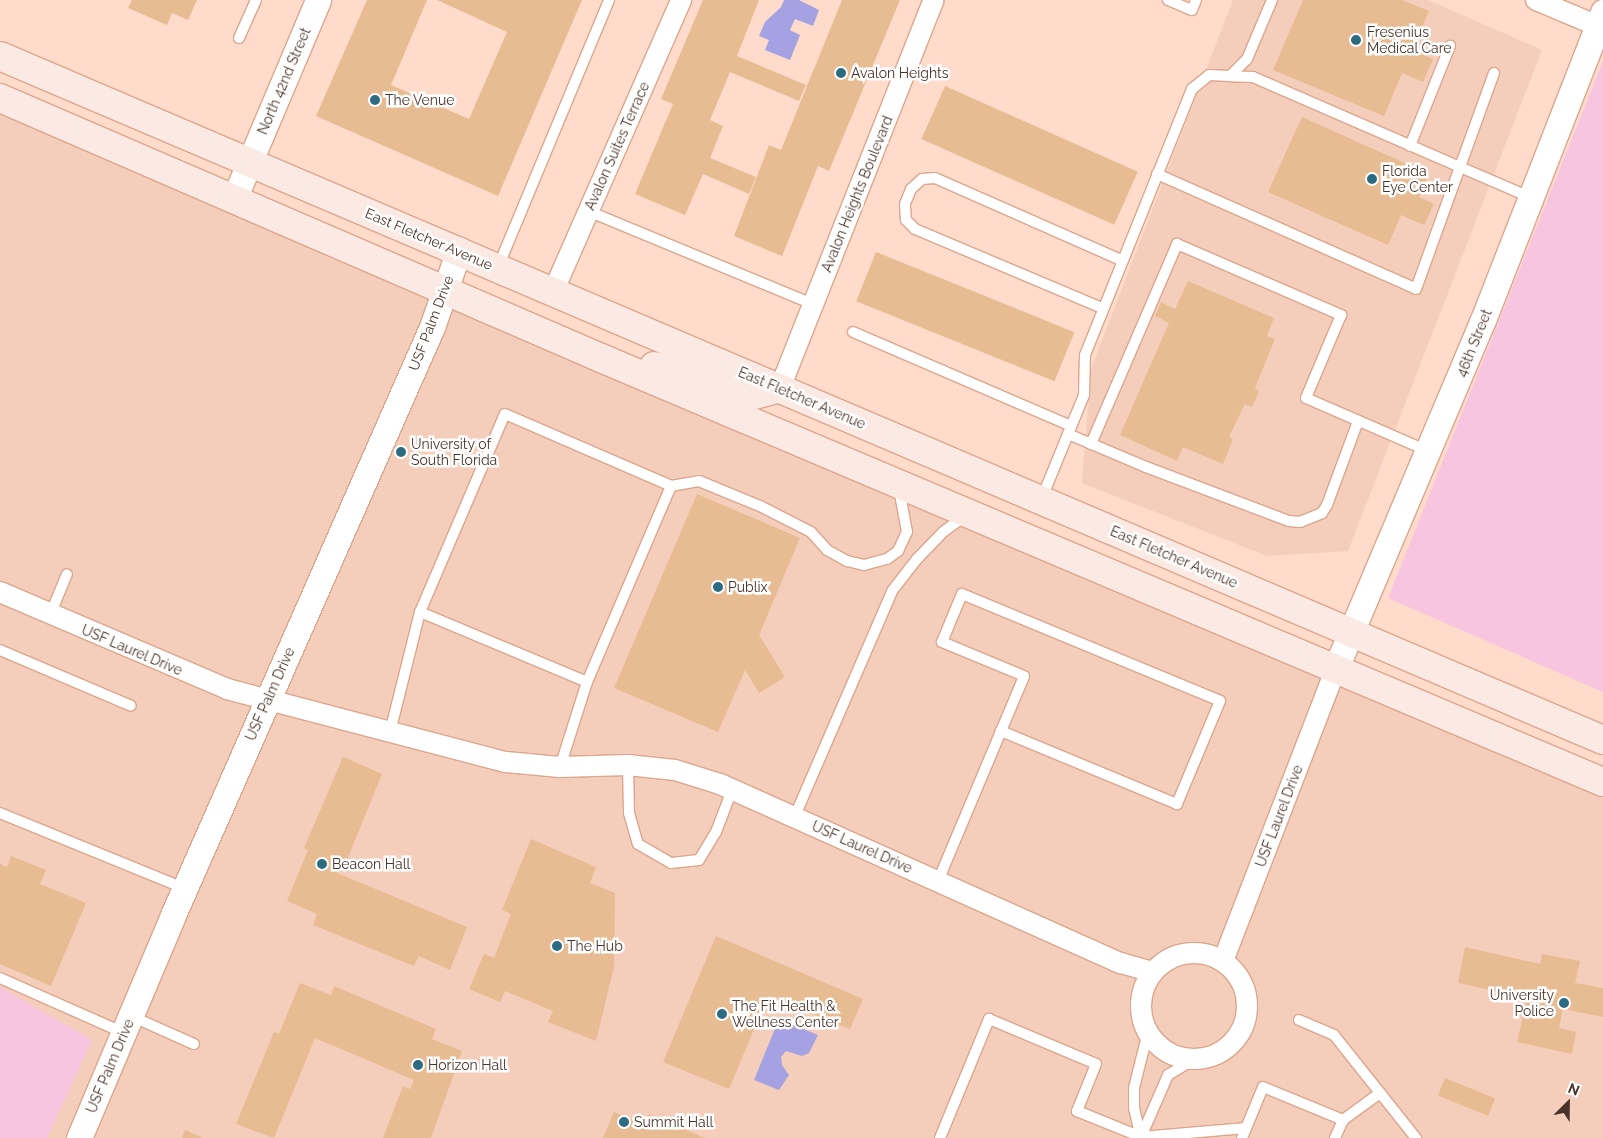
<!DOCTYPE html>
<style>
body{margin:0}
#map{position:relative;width:1603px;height:1138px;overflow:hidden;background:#fedbcb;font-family:Raleway,sans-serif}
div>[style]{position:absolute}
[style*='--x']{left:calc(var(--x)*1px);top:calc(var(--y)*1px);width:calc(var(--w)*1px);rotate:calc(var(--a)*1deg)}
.built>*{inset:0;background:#f4cdbb}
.green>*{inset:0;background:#f8c5e0}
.water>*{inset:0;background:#a4a2e3}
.building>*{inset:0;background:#e8bc92;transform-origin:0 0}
.roads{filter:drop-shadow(1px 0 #dda58c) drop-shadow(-1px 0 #dda58c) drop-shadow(0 1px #dda58c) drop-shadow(0 -1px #dda58c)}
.service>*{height:10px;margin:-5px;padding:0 5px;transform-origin:5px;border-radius:5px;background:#fff}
.minor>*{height:20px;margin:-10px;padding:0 10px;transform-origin:10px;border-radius:10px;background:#fff}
.minor>.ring{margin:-10px;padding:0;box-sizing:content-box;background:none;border:20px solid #fff;border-radius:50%}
.tertiary>*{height:25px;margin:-12.5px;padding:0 12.5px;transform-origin:12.5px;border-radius:12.5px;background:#fff}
.secondary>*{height:28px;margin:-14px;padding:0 14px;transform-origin:14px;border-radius:14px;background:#faeae3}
.dots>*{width:14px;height:14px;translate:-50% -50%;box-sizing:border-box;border:2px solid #fff;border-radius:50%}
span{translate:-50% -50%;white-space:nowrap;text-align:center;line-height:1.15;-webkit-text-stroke:5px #fff;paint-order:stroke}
.poi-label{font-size:14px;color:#4a3328}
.left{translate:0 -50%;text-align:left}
.right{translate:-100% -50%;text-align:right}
.street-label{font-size:14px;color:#4a3328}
.north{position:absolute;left:1543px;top:1078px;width:50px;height:50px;-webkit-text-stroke:4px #fff;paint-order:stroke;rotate:23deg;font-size:14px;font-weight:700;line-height:20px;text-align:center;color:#4a3328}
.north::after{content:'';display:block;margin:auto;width:18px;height:22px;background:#4a3328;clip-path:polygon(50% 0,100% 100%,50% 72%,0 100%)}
</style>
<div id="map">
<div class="built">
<i style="clip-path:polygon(1233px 0,1428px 0,1542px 50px,1348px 551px,1267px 556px,1082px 483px,1091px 369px)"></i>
<i style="clip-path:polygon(0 111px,1603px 794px,1603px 1138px,0 1138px)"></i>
</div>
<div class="green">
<i style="clip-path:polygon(1603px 61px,1603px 692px,1388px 598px)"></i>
<i style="clip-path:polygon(0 987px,92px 1040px,47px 1138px,0 1138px)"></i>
</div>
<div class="water">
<i style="clip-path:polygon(784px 0,799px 0,819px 10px,813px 26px,795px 19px,790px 30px,800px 35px,790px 60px,765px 50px,769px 40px,759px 36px,765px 22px,781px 7px)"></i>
<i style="clip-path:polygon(779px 1019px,818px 1035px,809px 1053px,802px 1056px,786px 1051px,781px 1057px,782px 1065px,789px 1075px,779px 1090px,754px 1080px)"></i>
</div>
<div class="building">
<i style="clip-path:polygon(132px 0,197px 0,188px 20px,172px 13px,167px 25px,128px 8px)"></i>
<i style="clip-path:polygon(367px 0,427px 0,391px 85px,469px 119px,507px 32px,437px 0,582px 0,498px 196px,316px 116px)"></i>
<i style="clip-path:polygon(703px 0,759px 0,737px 56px,806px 85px,799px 101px,730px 72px,710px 120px,723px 126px,710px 158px,756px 177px,749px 194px,703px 174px,685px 215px,635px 194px,673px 104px,661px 99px)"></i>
<i style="clip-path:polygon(842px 0,900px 0,829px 171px,818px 166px,782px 256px,734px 236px,769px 145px,781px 150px)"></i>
<i style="clip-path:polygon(1303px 0,1402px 0,1429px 11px,1412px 50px,1433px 59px,1423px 82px,1402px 73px,1384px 116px,1273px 70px)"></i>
<i style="left:945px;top:86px;width:211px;height:58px;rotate:24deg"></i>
<i style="clip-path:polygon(1302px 117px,1429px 174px,1419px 197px,1434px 204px,1424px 225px,1401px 215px,1388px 245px,1268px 192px)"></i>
<i style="left:876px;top:252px;width:214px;height:53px;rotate:22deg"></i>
<i style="clip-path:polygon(1188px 281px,1274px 318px,1267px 336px,1275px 339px,1255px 388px,1259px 392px,1252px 407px,1245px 404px,1229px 437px,1233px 439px,1223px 464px,1183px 447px,1177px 461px,1120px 435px,1169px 323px,1155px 316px,1161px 302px,1175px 309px)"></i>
<i style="clip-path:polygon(697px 494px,800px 538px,759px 635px,785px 677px,759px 693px,745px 670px,718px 732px,614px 688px)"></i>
<i style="clip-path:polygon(343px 757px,382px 774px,345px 865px,341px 863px,337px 873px,467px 927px,450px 970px,419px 956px,414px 966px,313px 925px,317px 914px,287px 901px,308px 850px,304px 848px)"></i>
<i style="clip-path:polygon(531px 839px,596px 867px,590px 883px,615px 893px,614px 967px,596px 1041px,548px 1022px,553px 1011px,505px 991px,500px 1002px,469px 989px,484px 954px,494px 958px,511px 914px,502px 910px)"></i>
<i style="clip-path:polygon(11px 856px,46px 870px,40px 884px,86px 903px,51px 986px,0 964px,0 864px,7px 867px)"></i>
<i style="clip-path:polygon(716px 936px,863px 999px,850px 1029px,768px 996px,729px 1089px,663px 1062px)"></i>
<i style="clip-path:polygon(1465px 947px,1540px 964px,1542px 954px,1580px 961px,1575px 983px,1603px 988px,1603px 1017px,1563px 1009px,1559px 1028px,1576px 1032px,1572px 1054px,1517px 1042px,1527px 998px,1458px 983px)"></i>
<i style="clip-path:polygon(300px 983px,331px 995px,334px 986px,436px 1029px,432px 1039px,462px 1051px,431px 1138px,383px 1138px,403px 1086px,410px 1089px,414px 1080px,315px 1038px,274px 1138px,236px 1124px,274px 1032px,279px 1034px)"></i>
<i style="left:1445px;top:1078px;width:54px;height:19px;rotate:22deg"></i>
<i style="clip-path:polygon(614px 1112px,645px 1125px,649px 1114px,705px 1138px,603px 1138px)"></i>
<i style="clip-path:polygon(185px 1130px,203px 1138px,182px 1138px)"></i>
</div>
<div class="roads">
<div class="service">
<i style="--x:1168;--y:0;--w:26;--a:23"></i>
<i style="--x:1192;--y:10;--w:11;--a:-68"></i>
<i style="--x:239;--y:38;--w:42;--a:-65.9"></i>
<i style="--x:1494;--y:73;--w:100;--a:109.9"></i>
<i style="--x:1460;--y:167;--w:78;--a:23.3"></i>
<i style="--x:1410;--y:146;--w:108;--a:-68.2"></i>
<i style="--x:1157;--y:174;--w:283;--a:23.9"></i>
<i style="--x:1416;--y:289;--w:130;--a:-70.2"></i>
<i style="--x:1460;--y:167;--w:226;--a:-156.5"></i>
<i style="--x:1253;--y:77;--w:23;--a:-178"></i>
<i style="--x:588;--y:211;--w:243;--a:22.5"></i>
<i style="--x:498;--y:267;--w:289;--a:-67.4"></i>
<i style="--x:1102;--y:308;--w:203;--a:-157.1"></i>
<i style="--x:915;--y:229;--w:13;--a:-135"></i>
<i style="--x:906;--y:220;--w:16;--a:-94"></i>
<i style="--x:905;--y:204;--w:16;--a:-68"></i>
<i style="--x:911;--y:189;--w:15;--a:-42"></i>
<i style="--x:922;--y:179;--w:13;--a:-4"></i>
<i style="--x:935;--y:178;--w:203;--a:23.8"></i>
<i style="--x:853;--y:332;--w:237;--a:23.3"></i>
<i style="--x:1068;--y:434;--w:85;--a:22.9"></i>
<i style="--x:1146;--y:467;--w:153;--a:20.7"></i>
<i style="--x:1289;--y:521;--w:11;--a:5"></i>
<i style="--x:1300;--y:522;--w:24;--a:-22"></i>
<i style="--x:1322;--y:513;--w:9;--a:-58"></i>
<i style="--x:1327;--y:505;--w:90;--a:-69.7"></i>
<i style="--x:1091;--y:444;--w:218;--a:-66.7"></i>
<i style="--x:1177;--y:244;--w:179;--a:23.4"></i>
<i style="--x:1341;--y:315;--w:90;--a:112.9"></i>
<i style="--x:1306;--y:398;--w:133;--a:23.5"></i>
<i style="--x:1041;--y:500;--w:113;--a:-67.7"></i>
<i style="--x:1084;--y:395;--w:40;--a:-88.6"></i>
<i style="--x:1085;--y:355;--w:287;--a:-68.1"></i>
<i style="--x:1192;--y:89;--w:22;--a:-39"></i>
<i style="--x:1209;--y:75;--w:21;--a:3"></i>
<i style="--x:1230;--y:76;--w:24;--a:-45"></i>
<i style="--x:1247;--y:59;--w:64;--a:-67"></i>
<i style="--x:420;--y:612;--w:181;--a:22.7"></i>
<i style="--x:50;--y:615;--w:44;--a:-67.5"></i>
<i style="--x:0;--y:650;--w:142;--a:23.1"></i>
<i style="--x:390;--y:732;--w:124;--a:-76"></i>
<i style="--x:420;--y:612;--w:215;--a:-66.8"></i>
<i style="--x:505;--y:414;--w:181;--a:23.4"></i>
<i style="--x:671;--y:486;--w:28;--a:-10"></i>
<i style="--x:699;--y:481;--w:66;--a:22.3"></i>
<i style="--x:760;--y:506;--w:57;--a:27"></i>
<i style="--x:811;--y:532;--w:24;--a:48"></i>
<i style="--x:827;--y:550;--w:23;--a:29"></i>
<i style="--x:847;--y:561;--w:17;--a:13"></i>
<i style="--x:864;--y:565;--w:24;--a:-15"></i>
<i style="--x:887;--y:559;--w:14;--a:-36"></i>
<i style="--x:898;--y:551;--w:21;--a:-65"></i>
<i style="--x:907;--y:532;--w:44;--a:-100.5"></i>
<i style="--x:628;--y:765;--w:48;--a:88.8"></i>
<i style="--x:629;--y:813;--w:32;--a:74"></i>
<i style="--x:638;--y:844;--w:38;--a:30"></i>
<i style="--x:671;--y:863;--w:28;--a:-6"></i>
<i style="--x:699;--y:860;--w:33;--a:-59"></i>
<i style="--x:716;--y:832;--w:45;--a:-69.1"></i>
<i style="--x:560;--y:767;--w:89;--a:-72.4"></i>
<i style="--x:587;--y:682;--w:213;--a:-66.8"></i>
<i style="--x:0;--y:813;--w:199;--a:22.2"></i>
<i style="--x:794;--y:818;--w:247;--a:-66.6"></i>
<i style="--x:892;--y:591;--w:41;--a:-52"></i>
<i style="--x:917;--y:559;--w:37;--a:-46"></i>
<i style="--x:943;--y:532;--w:27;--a:-36"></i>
<i style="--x:938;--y:881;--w:222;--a:-67.2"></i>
<i style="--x:1024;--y:676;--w:89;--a:-157.5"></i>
<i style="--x:942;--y:642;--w:52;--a:-67.4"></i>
<i style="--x:962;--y:594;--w:279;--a:22.5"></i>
<i style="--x:1220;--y:701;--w:112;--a:112.7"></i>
<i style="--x:1177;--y:804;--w:191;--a:-157.5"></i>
<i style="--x:0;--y:978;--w:133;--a:23.9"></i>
<i style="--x:131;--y:1016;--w:69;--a:24"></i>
<i style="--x:1299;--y:1020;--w:38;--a:23"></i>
<i style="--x:1334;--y:1035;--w:132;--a:51.5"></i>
<i style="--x:1343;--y:1120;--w:46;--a:-36.1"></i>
<i style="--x:1141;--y:1137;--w:68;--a:-66.5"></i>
<i style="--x:1168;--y:1075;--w:31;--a:-31"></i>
<i style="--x:940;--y:1138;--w:129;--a:-67.6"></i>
<i style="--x:989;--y:1019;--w:116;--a:22.8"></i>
<i style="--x:1096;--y:1064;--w:51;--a:112"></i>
<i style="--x:1077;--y:1111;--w:69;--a:22.1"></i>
<i style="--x:1141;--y:1137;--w:105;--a:-4.9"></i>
<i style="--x:1141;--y:1138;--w:31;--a:-103"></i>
<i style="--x:1134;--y:1108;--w:20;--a:-90"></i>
<i style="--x:1134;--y:1088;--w:58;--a:-76"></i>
<i style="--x:1242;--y:1138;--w:55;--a:-67.6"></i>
<i style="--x:1263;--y:1087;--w:87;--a:22.4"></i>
<i style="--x:1343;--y:1120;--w:20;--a:114"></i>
</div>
<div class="minor">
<i style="--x:1536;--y:0;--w:67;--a:22.8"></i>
<i style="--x:553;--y:292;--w:319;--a:-66.3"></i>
<i style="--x:780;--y:388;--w:417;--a:-68.4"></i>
<i style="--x:0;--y:592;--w:247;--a:23.1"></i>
<i style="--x:227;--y:689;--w:288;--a:14.7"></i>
<i style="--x:506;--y:762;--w:54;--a:5.3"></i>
<i style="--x:560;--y:767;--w:68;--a:-1.7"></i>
<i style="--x:628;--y:765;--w:47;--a:6.1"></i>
<i style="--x:675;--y:770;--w:47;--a:17.3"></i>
<i style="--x:720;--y:784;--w:439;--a:24.1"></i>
<i style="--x:1121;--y:963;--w:33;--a:16"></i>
<i class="ring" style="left:1141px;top:953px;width:86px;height:86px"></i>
<i style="--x:1223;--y:961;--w:312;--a:-68.9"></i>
</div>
<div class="tertiary">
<i style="--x:234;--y:199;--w:216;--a:-67.1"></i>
<i style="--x:1335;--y:670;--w:380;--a:-67.1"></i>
<i style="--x:1483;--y:320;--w:331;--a:-68.7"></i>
<i style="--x:79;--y:1138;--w:242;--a:-67.1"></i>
<i style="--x:173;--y:915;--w:643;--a:-66.23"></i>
<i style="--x:432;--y:327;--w:82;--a:-70.7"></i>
</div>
<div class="secondary">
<i style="--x:0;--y:56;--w:1743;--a:23.11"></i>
<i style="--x:0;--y:98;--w:655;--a:23.39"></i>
<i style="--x:601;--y:358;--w:1088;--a:22.94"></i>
<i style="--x:654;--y:366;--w:49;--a:14.3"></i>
<i style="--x:701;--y:378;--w:50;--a:22.4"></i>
<i style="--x:747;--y:397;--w:34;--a:-15"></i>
</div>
</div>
<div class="dots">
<i style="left:1356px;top:40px;background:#2d6b81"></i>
<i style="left:841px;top:73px;background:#2d6b81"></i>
<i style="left:375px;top:100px;background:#2d6b81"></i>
<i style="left:1372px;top:179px;background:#2d6b81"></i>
<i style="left:401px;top:452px;background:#2d6b81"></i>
<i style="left:718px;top:587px;background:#2d6b81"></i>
<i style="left:322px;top:864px;background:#2d6b81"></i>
<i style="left:557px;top:946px;background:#2d6b81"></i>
<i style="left:1564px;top:1003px;background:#2d6b81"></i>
<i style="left:722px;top:1014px;background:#2d6b81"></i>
<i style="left:418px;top:1065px;background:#2d6b81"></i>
<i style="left:624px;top:1122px;background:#2d6b81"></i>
</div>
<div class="poi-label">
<span class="left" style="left:1367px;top:40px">Fresenius<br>Medical Care</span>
<span class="left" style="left:851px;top:73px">Avalon Heights</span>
<span class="left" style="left:385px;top:100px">The Venue</span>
<span class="left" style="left:1382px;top:179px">Florida<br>Eye Center</span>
<span class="left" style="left:411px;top:452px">University of<br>South Florida</span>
<span class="left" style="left:728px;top:587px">Publix</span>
<span class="left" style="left:332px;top:864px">Beacon Hall</span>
<span class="left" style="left:567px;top:946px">The Hub</span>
<span class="right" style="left:1554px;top:1003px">University<br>Police</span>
<span class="left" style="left:732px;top:1014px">The Fit Health &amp;<br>Wellness Center</span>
<span class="left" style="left:428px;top:1065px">Horizon Hall</span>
<span class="left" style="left:634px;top:1122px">Summit Hall</span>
</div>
<div class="street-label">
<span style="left:284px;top:81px;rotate:-67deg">North 42nd Street</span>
<span style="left:617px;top:146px;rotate:-66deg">Avalon Suites Terrace</span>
<span style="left:857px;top:194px;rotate:-68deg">Avalon Heights Boulevard</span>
<span style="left:429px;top:239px;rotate:23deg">East Fletcher Avenue</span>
<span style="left:431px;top:323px;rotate:-69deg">USF Palm Drive</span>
<span style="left:1474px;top:343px;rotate:-68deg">46th Street</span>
<span style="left:802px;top:398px;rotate:23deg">East Fletcher Avenue</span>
<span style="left:1174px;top:557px;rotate:23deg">East Fletcher Avenue</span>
<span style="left:132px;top:650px;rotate:23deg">USF Laurel Drive</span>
<span style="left:270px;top:694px;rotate:-66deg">USF Palm Drive</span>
<span style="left:1279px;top:816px;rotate:-69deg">USF Laurel Drive</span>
<span style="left:862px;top:847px;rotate:24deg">USF Laurel Drive</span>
<span style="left:110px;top:1066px;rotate:-67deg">USF Palm Drive</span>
</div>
<div class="north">N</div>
</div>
